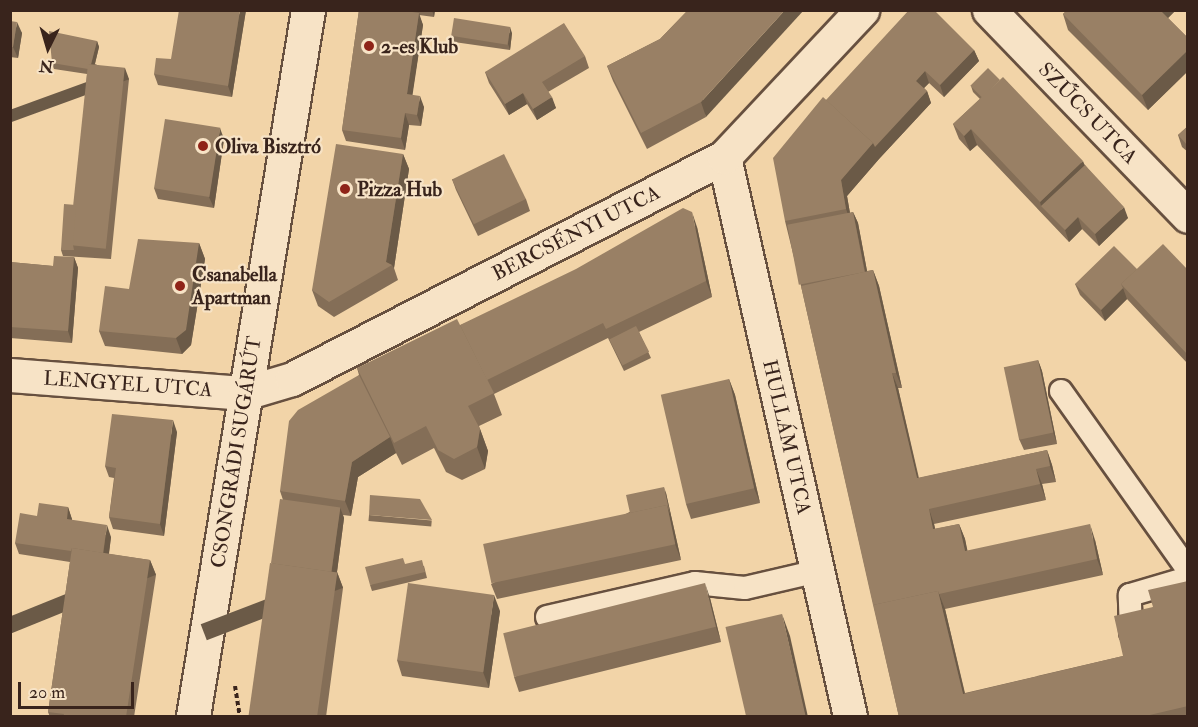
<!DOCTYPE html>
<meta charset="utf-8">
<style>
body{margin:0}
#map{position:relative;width:1198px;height:727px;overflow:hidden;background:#f2d4a8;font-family:"IM FELL Double Pica",serif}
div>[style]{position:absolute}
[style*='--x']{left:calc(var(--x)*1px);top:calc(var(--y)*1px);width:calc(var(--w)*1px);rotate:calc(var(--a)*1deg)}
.path>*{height:4px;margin-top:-2px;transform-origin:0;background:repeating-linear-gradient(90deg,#39241c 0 4.5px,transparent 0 7.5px)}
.roads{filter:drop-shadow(2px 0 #67503f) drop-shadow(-2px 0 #67503f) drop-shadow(0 2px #67503f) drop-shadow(0 -2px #67503f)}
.service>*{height:22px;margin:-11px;padding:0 11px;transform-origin:11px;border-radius:11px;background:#f7e3c6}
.minor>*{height:33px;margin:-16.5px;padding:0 16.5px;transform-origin:16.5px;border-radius:16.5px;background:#f7e3c6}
.tertiary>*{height:33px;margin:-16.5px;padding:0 16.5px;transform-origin:16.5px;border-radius:16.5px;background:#f7e3c6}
.wall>*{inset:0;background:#846e57;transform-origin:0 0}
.shaded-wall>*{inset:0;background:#6b5a47;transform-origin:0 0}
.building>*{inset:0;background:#998065;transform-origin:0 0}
.dots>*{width:16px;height:16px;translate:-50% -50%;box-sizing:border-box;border:3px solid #f7e3c6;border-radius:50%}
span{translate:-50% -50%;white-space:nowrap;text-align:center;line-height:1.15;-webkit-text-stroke:4.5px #f7e3c6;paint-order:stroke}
.poi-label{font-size:20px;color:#39241c;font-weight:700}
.left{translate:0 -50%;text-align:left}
.street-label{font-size:20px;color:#39241c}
.frame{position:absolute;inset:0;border:12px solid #39241c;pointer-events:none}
.north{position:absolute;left:18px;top:18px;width:60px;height:60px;-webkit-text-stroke:4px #f7e3c6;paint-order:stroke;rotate:185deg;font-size:16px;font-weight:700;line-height:24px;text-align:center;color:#39241c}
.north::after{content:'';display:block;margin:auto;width:21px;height:27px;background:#39241c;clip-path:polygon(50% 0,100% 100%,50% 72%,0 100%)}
.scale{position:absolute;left:18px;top:682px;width:116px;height:27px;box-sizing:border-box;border:3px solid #39241c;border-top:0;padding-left:8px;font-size:18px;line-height:21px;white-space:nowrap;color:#39241c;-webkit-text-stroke:4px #f7e3c6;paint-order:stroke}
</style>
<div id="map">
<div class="path">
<i style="--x:235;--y:686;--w:30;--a:81"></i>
</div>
<div class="roads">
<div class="service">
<i style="--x:1061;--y:391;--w:219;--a:54.6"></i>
<i style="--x:547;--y:617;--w:152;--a:-12.9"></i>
<i style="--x:695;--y:583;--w:50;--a:5.7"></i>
<i style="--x:745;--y:588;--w:75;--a:-13.1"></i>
<i style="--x:1131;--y:632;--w:37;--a:-92"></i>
<i style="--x:1130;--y:595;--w:60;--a:-16.3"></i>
</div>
<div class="minor">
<i style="--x:989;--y:10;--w:286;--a:46"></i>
<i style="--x:724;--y:157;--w:573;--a:77.3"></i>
<i style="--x:10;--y:375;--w:236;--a:4.4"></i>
<i style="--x:245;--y:393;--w:49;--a:-16.6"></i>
<i style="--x:292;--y:379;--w:486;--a:-27.2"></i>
<i style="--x:724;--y:157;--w:202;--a:-46.8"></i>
</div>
<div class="tertiary">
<i style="--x:193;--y:716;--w:715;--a:-80.75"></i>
</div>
</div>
<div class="wall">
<i style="clip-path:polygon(246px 10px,232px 97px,158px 85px,154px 74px,171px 59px)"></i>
<i style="clip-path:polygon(359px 10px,435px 10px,434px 17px,419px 15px,423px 25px,412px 95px,424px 107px,421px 126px,409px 125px,405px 150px,346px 141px,342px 130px)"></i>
<i style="clip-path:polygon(688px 10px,706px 117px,647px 149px,613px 81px,607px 66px,660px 39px)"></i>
<i style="clip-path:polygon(1067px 10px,1176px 10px,1168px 18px,1188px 38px,1188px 71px,1148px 110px,1068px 30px,1063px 14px)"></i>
<i style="clip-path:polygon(10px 21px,22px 33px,18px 58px,10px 57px)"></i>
<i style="clip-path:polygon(512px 33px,510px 50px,454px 42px,452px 36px)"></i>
<i style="clip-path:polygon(97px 41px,99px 47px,95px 64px,129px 79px,111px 259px,63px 256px,61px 250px,76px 205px,87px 74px,54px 69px,52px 63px)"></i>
<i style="clip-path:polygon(974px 50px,979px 61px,944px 97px,929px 83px,924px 88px,927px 91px,931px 103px,879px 159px,847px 196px,850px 213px,853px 212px,858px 223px,867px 271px,873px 270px,879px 286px,902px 388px,898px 388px,919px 478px,1047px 450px,1052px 465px,1056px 482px,1042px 484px,1046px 500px,934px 524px,935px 529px,959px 524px,965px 539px,967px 551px,1095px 540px,1103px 575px,945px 609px,965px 693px,1123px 656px,1153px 607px,1188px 581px,1188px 717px,899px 717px,801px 286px,785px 221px,826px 100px)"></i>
<i style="clip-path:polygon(585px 56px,589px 68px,548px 92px,556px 108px,537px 120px,527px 104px,509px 115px,489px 83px,485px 72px)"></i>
<i style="clip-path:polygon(971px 86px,1085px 165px,1128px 218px,1099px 246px,1082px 229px,1069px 242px,977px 145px,970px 151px,959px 139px,953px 124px,980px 99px,973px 92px)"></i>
<i style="clip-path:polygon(1188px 126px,1188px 152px,1182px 147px,1178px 135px)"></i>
<i style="clip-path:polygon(224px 139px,214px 208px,158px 199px,154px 188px)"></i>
<i style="clip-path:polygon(403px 154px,409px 169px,394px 268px,398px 280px,334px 317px,318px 306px,312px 290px)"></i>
<i style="clip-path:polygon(452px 179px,526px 199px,530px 211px,478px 236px,456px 190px)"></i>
<i style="clip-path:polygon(697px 227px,712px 297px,639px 332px,651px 358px,624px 371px,608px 338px,494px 394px,502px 415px,479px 426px,488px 451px,485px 469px,462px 480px,446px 472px,434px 448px,402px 465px,396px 453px,358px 477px,351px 516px,343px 515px,344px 518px,337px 572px,343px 588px,326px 717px,249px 717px,272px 564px,283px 500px,280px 491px,359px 375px,357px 368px)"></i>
<i style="clip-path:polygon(199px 243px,205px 259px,191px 345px,182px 354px,105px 346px,99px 331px,129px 289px)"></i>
<i style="clip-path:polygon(74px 257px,78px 268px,72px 343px,10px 338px,10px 262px,53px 266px)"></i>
<i style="clip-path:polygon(1137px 269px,1188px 270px,1188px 364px,1127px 299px,1105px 321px,1080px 295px,1075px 284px)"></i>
<i style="clip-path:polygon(1038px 360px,1042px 371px,1057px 444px,1024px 450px,1019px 439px)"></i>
<i style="clip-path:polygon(729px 379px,735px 395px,760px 503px,691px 519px,686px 504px)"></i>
<i style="clip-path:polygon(177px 432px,164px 536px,113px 529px,109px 517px,114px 478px,109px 477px,105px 466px)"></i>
<i style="clip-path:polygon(666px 493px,681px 560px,497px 599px,491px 584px)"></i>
<i style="clip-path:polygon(68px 507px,72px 520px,111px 537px,109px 554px,150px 560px,156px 575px,134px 717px,50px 717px,48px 712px,70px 562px,19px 554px,15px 543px,37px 516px)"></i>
<i style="left:369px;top:515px;width:63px;height:6px;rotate:5deg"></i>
<i style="clip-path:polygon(406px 564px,424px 566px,427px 578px,372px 591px,370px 585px)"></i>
<i style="clip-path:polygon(710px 598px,721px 642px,519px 692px,514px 677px)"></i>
<i style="clip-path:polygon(500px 611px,489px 688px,402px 676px,397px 660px)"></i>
</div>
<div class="shaded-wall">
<i style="clip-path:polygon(240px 10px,246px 10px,232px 97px,228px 86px)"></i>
<i style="clip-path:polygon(432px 10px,435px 10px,434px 17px)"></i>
<i style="clip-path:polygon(785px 10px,804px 10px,706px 117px,701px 102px)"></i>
<i style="clip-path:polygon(1158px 10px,1176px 10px,1163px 23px)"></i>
<i style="clip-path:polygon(419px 13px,423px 25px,411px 105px,407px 94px)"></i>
<i style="clip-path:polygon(17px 22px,22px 33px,18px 58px,13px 47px)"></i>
<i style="clip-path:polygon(510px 27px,512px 33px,510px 50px,508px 44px)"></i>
<i style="clip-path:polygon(97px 41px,99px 47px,92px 75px,90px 69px)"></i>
<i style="clip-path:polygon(974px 50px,979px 61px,944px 97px,940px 85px)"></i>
<i style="clip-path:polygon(1188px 50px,1188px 71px,1148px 110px,1142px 95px)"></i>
<i style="left:125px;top:68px;width:12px;height:181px;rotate:70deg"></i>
<i style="clip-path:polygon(925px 71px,929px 83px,920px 92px,916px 81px)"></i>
<i style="clip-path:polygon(927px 91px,931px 103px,879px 159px,847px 196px,852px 225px,846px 209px,841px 180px,873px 143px)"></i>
<i style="clip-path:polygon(523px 93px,527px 104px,509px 115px,505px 104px)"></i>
<i style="clip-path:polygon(420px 96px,424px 107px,421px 126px,417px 115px)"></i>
<i style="clip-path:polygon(552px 97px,556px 108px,537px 120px,533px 109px)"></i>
<i style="clip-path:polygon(405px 113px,409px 125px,405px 150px,401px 138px)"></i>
<i style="clip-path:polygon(220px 128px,224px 139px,214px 208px,209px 197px)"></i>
<i style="clip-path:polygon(971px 129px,977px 145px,970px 151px,964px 136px)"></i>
<i style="clip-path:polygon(403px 154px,409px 169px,394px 268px,392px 265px,386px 262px)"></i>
<i style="clip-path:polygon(1083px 161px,1089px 176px,1041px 206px,1040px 202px)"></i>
<i style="clip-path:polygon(1124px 207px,1128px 218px,1099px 246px,1095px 234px)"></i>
<i style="clip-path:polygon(692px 212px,697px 227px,712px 297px,706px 281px)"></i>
<i style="clip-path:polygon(853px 212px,858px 223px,870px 287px,866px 276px)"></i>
<i style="clip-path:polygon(1078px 217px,1082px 229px,1069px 242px,1065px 230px)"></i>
<i style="clip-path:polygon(199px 243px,205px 259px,191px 345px,182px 354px,176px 338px)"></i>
<i style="clip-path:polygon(74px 257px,78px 268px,72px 343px,68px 331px)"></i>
<i style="clip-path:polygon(873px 270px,879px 286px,902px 388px,896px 373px)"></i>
<i style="clip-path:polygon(1123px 288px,1127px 299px,1105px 321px,1101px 310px)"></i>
<i style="clip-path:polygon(1038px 360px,1042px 371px,1057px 444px,1053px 432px)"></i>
<i style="clip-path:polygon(892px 373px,898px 388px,922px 494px,917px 478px)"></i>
<i style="clip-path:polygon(729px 379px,735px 395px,760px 503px,754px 488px)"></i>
<i style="clip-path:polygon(173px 420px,177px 432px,164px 536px,160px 524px)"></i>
<i style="clip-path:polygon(480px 429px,488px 451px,485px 469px,477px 447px)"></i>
<i style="clip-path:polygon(390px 437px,396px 453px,358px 477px,351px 516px,345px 501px,352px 462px)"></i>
<i style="clip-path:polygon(1047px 450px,1052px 465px,1056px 482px,1050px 466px)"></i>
<i style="clip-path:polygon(1036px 469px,1042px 484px,1046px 500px,1040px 484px)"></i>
<i style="clip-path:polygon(664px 487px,666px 493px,681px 560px,675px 544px,667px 505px)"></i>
<i style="clip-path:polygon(68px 507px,72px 519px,71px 531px,67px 519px)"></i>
<i style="clip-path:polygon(340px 507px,344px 518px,335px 587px,331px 576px)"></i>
<i style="clip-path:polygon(929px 509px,934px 524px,939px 545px,933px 529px)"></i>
<i style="clip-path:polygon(959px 524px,965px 539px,971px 567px,965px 551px)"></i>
<i style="clip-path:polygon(1090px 524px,1095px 540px,1103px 575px,1097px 559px)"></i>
<i style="clip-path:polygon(107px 525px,111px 537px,107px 567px,103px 556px)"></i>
<i style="left:150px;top:560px;width:16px;height:159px;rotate:68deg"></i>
<i style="left:337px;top:572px;width:17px;height:146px;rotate:69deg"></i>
<i style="clip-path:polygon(705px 583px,710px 598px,721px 642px,716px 627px)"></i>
<i style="clip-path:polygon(938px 591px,945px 609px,969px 712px,963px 694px)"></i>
<i style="clip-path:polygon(494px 595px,500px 611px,489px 688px,483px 672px)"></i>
<i style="clip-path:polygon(782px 614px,790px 636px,808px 717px,805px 717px)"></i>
</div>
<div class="building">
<i style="clip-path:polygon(179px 10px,240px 10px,228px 86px,154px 74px,156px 58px,171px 59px)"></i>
<i style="clip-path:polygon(359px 10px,399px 10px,419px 13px,407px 94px,420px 96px,417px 115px,405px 113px,401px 138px,342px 130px)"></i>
<i style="clip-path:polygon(688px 10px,785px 10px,701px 102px,641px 133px,607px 66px,660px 39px)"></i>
<i style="clip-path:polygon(909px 10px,934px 10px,974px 50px,940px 85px,925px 71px,916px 81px,927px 91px,875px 147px,873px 143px,826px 100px)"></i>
<i style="clip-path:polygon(1067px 10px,1160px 10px,1188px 38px,1188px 50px,1142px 95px,1063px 14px)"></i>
<i style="left:454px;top:18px;width:57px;height:18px;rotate:9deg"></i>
<i style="clip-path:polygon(10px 21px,17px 22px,13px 47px,10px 47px)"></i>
<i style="clip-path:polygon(564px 23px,585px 56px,542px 82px,552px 97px,533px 109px,523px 93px,505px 104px,485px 72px)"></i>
<i style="clip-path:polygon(49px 31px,97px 41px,91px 64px,88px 64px,88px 69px,52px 63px)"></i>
<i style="left:88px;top:64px;width:37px;height:182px;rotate:6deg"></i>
<i style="left:988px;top:68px;width:17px;height:25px;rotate:45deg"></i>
<i style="clip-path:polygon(1003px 77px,1083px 161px,1040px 202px,971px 129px,964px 136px,953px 124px)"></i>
<i style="clip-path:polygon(823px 97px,873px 143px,841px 180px,846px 209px,785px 221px,773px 158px)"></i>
<i style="left:165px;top:119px;width:56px;height:70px;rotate:9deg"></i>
<i style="clip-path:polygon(1188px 126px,1188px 146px,1178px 135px)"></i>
<i style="clip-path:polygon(336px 144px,403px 154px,386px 262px,392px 265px,329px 302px,312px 290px)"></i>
<i style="left:504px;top:154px;width:50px;height:58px;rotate:64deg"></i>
<i style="clip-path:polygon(1085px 165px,1124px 207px,1095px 234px,1078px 217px,1065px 230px,1041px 206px)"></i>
<i style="clip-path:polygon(64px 204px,76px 205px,73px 245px,74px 250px,61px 250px)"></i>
<i style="clip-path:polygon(683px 208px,692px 212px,706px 281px,606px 329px,603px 323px,487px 380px,460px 325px,576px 269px)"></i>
<i style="left:853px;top:212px;width:61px;height:67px;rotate:79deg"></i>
<i style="clip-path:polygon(138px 239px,199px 243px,186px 330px,176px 338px,99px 331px,105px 286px,129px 289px)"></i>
<i style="clip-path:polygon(1163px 244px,1188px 270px,1188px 355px,1121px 284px)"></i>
<i style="clip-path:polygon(1114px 246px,1137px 269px,1121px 284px,1123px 288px,1101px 310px,1075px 284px)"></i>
<i style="clip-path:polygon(54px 256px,74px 257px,68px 331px,10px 327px,10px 262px,53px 266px)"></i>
<i style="clip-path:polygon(873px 270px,896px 373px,892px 373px,917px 478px,1047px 450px,1050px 466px,1036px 469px,1040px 484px,929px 509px,933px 529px,959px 524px,965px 551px,1090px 524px,1097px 559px,939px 594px,938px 591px,873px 605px,801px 286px)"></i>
<i style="clip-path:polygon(457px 319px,494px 393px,468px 406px,480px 429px,477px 447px,454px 459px,438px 450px,426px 426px,394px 443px,357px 368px)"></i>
<i style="left:636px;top:326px;width:29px;height:30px;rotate:63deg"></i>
<i style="left:1038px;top:360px;width:74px;height:35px;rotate:78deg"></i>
<i style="clip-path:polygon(359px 375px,390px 437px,352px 462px,345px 501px,280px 491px,289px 421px,298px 410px)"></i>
<i style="left:729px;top:379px;width:112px;height:70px;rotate:77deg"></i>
<i style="clip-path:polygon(112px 414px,173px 420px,160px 524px,109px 517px,116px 468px,105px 466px)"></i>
<i style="clip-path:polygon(664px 487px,670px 514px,667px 505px,630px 513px,626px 495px)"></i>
<i style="clip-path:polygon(370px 495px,420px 499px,432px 520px,369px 515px)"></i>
<i style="left:280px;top:499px;width:61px;height:65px;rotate:8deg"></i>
<i style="clip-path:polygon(39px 503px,68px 507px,67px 519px,107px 525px,103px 553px,72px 548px,71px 551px,15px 543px,20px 513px,37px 516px)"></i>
<i style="left:667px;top:505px;width:40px;height:188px;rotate:78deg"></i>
<i style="clip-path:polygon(72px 548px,150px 560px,126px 717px,63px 717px,64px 714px,48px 712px)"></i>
<i style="clip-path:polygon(403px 558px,405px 564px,422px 560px,425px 572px,370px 585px,365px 567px)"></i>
<i style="left:270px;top:563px;width:68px;height:155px;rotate:8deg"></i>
<i style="clip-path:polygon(1188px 581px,1188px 706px,1141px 717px,899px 717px,873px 605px,938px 591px,963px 694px,1123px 656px,1114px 616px,1153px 607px,1148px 590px)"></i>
<i style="left:408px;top:583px;width:87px;height:78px;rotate:8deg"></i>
<i style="left:705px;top:583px;width:45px;height:208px;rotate:76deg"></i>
<i style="left:782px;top:614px;width:106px;height:58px;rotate:77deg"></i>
</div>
<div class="dots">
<i style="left:369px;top:46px;background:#8f2418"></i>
<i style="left:203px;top:146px;background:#8f2418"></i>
<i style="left:345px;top:189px;background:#8f2418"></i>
<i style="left:180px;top:286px;background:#8f2418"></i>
</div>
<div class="poi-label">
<span class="left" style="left:381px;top:46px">2-es Klub</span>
<span class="left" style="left:215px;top:146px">Oliva Bisztró</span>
<span class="left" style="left:357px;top:189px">Pizza Hub</span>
<span class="left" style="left:192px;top:286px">Csanabella<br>Apartman</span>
</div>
<div class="street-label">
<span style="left:1088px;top:113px;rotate:46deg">SZŰCS UTCA</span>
<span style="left:576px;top:233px;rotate:-27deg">BERCSÉNYI UTCA</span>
<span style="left:128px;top:384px;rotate:4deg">LENGYEL UTCA</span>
<span style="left:787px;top:437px;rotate:77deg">HULLÁM UTCA</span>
<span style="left:236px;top:452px;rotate:-81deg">CSONGRÁDI SUGÁRÚT</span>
</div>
<div class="frame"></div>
<div class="north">N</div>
<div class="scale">20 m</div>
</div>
